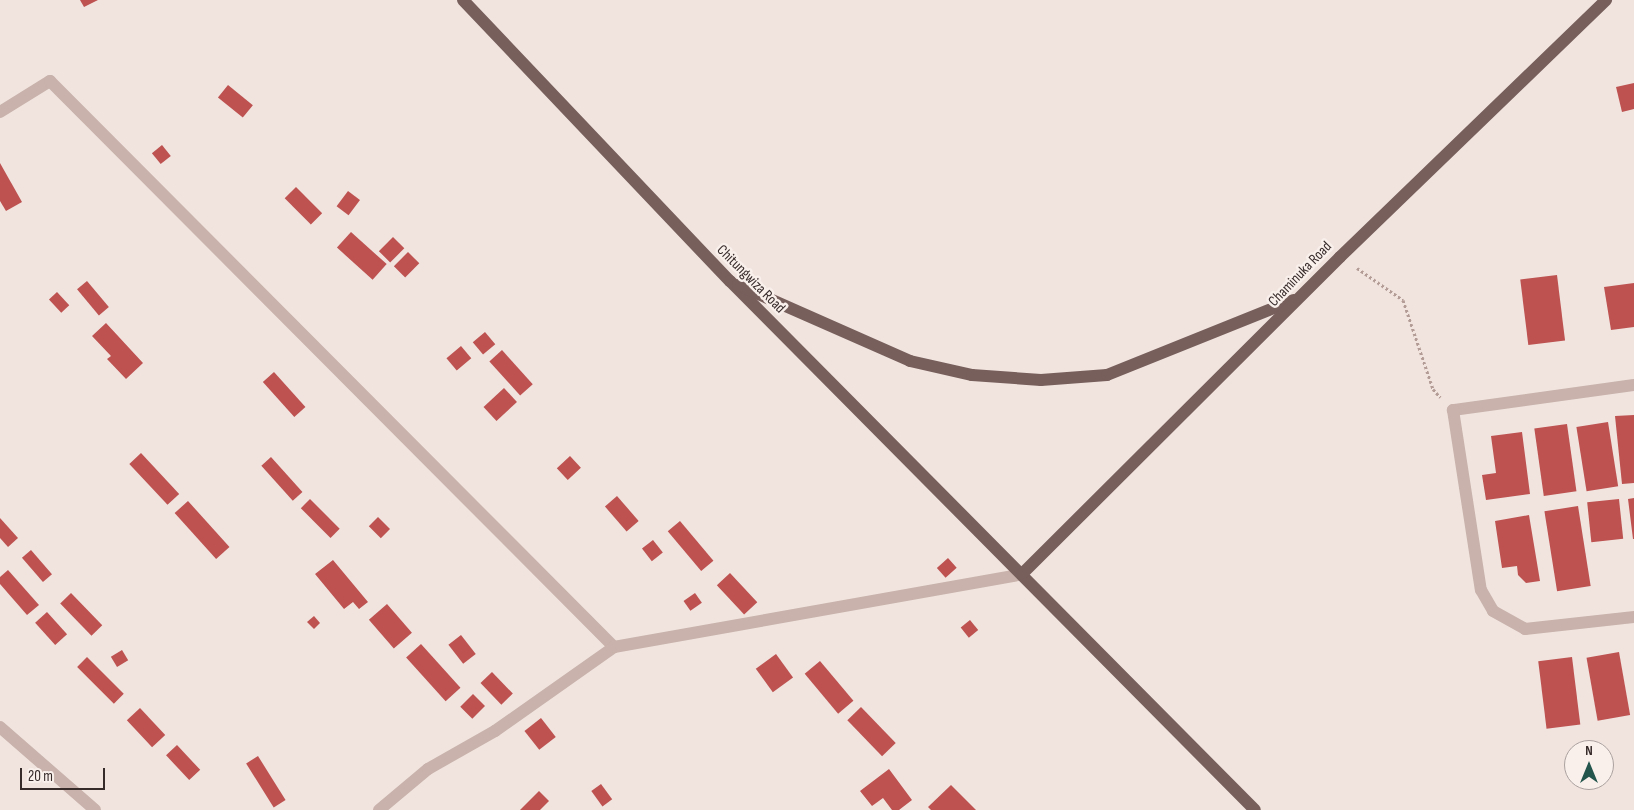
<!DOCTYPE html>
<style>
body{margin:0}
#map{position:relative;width:1634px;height:810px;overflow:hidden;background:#f1e4df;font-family:"Sofia Sans Condensed",sans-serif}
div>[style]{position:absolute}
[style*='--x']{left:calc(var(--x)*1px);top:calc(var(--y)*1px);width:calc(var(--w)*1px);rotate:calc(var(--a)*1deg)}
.building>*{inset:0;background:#bd5251;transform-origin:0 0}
.path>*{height:3px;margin-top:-1.5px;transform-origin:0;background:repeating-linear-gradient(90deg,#b49c96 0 2.5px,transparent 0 5px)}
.minor>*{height:12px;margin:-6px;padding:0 6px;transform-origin:6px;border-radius:6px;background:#c8b2ab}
.major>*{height:12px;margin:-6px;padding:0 6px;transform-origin:6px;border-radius:6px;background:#775f5c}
span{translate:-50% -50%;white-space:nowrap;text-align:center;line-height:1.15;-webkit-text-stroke:5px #f9efeb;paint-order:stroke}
.street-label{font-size:15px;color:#372b2a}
.north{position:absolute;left:1564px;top:740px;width:50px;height:50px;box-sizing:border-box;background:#f9efeb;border:1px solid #aba19e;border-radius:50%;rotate:0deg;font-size:14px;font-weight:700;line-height:20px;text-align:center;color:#372b2a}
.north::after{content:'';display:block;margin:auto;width:18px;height:22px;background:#23554d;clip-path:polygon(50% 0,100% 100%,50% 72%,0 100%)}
.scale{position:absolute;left:20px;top:768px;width:85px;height:22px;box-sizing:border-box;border:2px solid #372b2a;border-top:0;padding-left:6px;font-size:15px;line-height:18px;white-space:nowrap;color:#372b2a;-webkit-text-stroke:4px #f9efeb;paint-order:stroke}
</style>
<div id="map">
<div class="building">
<i style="clip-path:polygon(80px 0,98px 0,84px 7px)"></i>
<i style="clip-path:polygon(1634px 83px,1634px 109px,1622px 112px,1616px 87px)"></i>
<i style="left:228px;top:85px;width:32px;height:16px;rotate:39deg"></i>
<i style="left:162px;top:145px;width:14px;height:13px;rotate:51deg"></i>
<i style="clip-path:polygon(0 163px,22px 202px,6px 211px,0 201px)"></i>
<i style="left:296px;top:187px;width:37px;height:16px;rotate:45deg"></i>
<i style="left:348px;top:191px;width:15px;height:19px;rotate:37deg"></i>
<i style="left:351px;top:232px;width:48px;height:21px;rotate:42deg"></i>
<i style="left:393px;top:237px;width:16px;height:20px;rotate:45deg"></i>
<i style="left:408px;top:252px;width:16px;height:20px;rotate:45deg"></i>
<i style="left:1557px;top:275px;width:66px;height:37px;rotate:83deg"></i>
<i style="left:87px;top:281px;width:34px;height:13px;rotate:50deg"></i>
<i style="clip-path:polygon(1634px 283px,1634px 327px,1611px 330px,1604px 287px)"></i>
<i style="left:57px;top:292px;width:18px;height:11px;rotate:47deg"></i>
<i style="clip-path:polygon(106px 323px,143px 363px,126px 379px,107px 359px,111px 356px,92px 336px)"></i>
<i style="left:485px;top:332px;width:16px;height:16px;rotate:50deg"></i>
<i style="left:461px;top:346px;width:16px;height:19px;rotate:50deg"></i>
<i style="left:502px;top:350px;width:46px;height:17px;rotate:48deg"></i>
<i style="left:274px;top:372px;width:47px;height:15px;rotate:48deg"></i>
<i style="left:504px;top:388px;width:19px;height:28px;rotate:47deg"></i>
<i style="clip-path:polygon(1634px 415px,1634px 483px,1622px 484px,1615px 416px)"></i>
<i style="left:1608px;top:422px;width:65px;height:32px;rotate:81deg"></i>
<i style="left:1567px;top:424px;width:68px;height:33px;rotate:82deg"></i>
<i style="clip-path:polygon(1522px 432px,1530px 494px,1486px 500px,1482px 475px,1496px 473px,1491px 436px)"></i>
<i style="left:141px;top:453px;width:56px;height:16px;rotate:47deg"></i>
<i style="left:570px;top:456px;width:16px;height:18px;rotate:47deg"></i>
<i style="left:271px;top:457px;width:47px;height:13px;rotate:48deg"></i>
<i style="left:617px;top:496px;width:33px;height:16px;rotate:49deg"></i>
<i style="clip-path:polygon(1634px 498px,1634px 539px,1633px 539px,1628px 499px)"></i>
<i style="left:310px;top:499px;width:42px;height:13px;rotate:45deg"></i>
<i style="left:1619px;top:499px;width:40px;height:32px;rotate:84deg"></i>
<i style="left:188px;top:501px;width:62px;height:18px;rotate:48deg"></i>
<i style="left:1578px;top:506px;width:81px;height:34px;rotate:81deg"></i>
<i style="clip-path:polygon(1529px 515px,1540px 581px,1526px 583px,1518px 575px,1517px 566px,1502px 568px,1495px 521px)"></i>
<i style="left:378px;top:517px;width:17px;height:13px;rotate:45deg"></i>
<i style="clip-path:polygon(0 518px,18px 538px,8px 547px,0 538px)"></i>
<i style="left:680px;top:521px;width:52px;height:16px;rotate:50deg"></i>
<i style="left:653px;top:540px;width:16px;height:14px;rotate:52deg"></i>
<i style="left:31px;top:550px;width:32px;height:12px;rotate:49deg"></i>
<i style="left:948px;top:558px;width:13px;height:15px;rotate:48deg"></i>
<i style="clip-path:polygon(333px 560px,368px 602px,359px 609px,353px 602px,344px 609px,315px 574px)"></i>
<i style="clip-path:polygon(8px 570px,39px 605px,27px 615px,0 584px,0 577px)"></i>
<i style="left:730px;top:573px;width:40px;height:18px;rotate:47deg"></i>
<i style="left:71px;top:593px;width:45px;height:15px;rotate:46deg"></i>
<i style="left:695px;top:593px;width:12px;height:14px;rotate:55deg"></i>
<i style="left:387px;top:604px;width:38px;height:24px;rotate:49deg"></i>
<i style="left:47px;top:612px;width:30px;height:16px;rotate:48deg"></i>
<i style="clip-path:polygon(314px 616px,320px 623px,314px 629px,307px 622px)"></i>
<i style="left:970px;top:620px;width:13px;height:12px;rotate:51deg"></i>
<i style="left:461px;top:635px;width:24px;height:16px;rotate:52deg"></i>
<i style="left:421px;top:644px;width:59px;height:20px;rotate:48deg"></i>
<i style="left:122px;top:650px;width:12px;height:13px;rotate:59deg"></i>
<i style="left:1619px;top:652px;width:64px;height:33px;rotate:80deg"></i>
<i style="left:776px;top:654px;width:29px;height:25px;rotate:54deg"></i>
<i style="left:87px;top:657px;width:52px;height:14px;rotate:45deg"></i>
<i style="left:1572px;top:657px;width:68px;height:34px;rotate:83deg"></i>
<i style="left:820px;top:661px;width:52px;height:20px;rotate:50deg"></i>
<i style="left:492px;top:672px;width:30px;height:16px;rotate:46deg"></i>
<i style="left:473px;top:694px;width:17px;height:18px;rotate:45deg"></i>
<i style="left:861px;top:707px;width:50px;height:19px;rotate:46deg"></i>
<i style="left:140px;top:708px;width:37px;height:18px;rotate:47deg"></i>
<i style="left:541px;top:718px;width:24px;height:21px;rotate:52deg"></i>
<i style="left:177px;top:745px;width:34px;height:15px;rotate:47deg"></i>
<i style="left:258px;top:756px;width:52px;height:14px;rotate:58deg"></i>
<i style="clip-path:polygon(889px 769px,912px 800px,899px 810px,892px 810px,883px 798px,872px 806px,860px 791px)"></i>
<i style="left:601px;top:784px;width:19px;height:12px;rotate:54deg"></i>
<i style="clip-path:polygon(951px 785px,976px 810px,931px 810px,928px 807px)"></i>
<i style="clip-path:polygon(539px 791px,549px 801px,540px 810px,520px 810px)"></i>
</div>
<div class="path">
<i style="--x:1357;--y:268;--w:56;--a:34.8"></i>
<i style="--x:1403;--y:300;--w:94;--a:71.4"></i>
<i style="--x:1433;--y:389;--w:11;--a:49"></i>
</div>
<div class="minor">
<i style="--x:0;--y:112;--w:59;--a:-31.8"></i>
<i style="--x:50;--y:81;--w:799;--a:45.1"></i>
<i style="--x:1634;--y:385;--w:183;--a:172.1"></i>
<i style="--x:1453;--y:410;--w:182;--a:81.2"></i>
<i style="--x:1481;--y:590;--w:24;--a:60"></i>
<i style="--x:1493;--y:611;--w:37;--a:29"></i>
<i style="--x:1525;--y:629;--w:110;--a:-6.3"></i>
<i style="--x:0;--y:727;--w:126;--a:41.1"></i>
<i style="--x:379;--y:810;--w:64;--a:-39.9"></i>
<i style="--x:428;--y:769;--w:77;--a:-29.6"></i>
<i style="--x:495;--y:731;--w:146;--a:-35.2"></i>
<i style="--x:614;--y:647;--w:414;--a:-10.1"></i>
</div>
<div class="major">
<i style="--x:463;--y:0;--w:388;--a:46.5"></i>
<i style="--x:730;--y:281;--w:745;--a:45.22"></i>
<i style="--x:738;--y:285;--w:188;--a:23.8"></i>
<i style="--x:910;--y:361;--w:64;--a:12.7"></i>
<i style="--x:972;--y:375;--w:69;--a:4.1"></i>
<i style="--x:1041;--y:380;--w:66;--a:-4.3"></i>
<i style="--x:1107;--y:375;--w:201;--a:-21.9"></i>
<i style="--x:1022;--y:574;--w:449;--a:-44.9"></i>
<i style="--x:1340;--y:257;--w:370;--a:-44"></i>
</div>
<div class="street-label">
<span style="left:1300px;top:274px;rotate:-46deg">Chaminuka Road</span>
<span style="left:751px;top:279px;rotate:45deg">Chitungwiza Road</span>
</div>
<div class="north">N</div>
<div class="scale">20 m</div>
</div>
